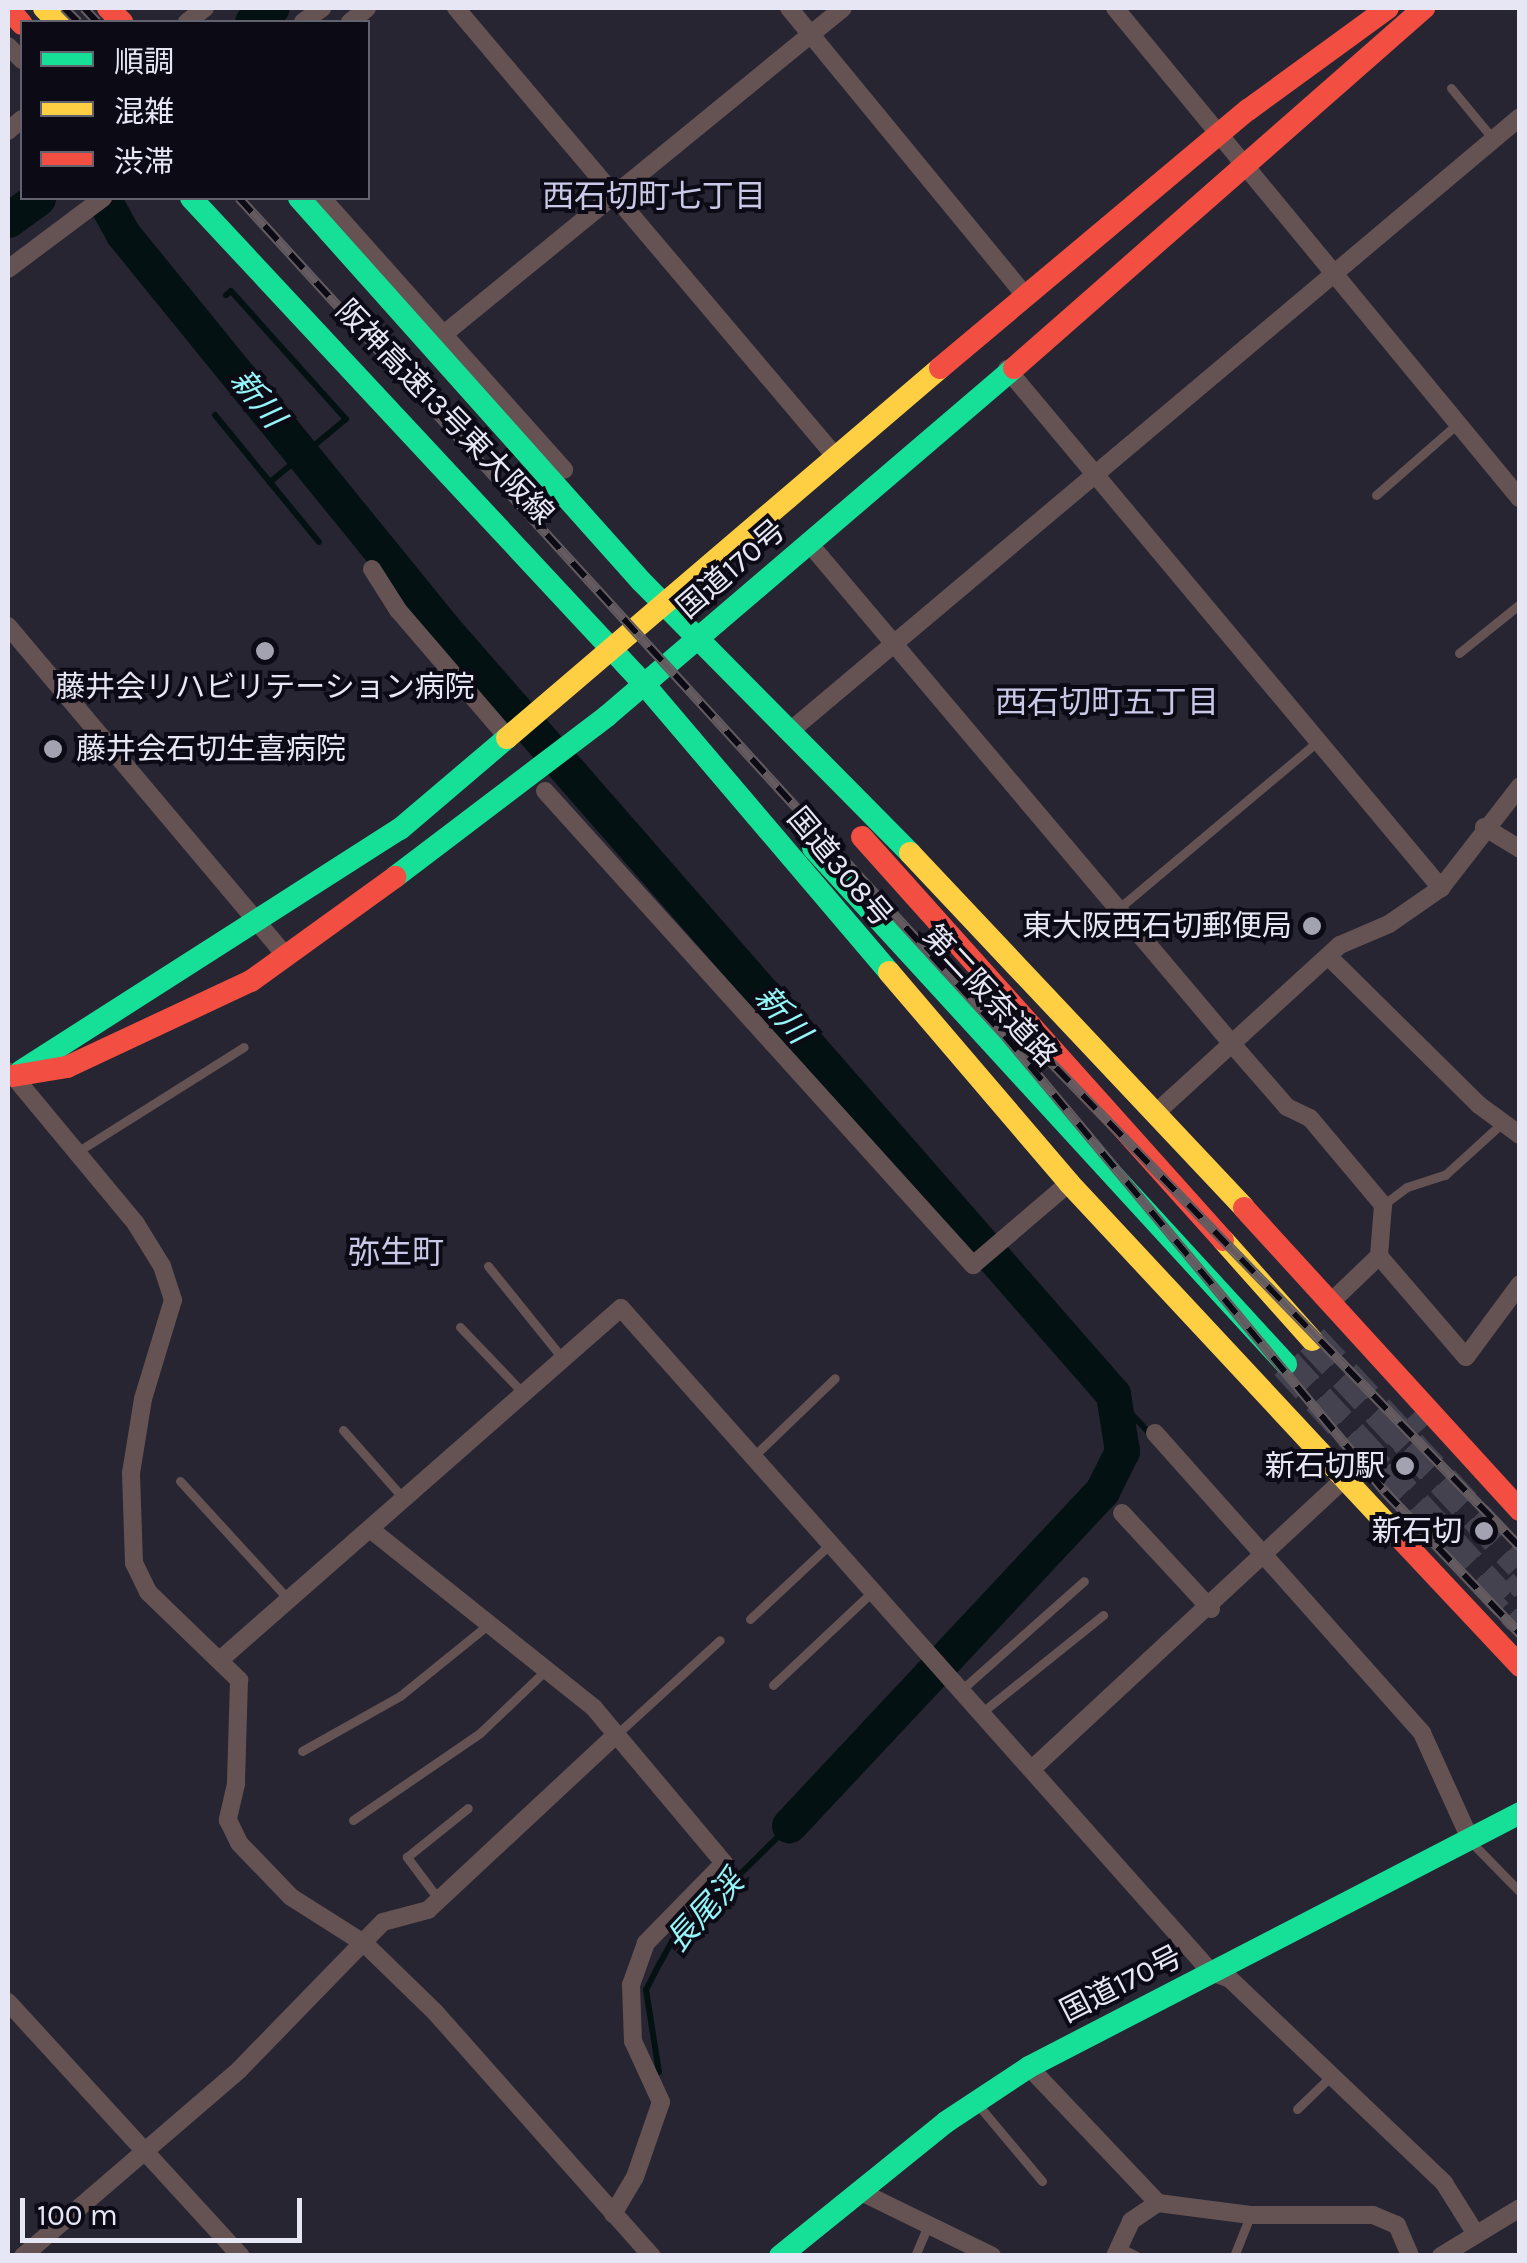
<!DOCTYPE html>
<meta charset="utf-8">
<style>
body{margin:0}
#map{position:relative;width:1527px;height:2263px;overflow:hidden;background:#262531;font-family:Karla,"Noto Sans JP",sans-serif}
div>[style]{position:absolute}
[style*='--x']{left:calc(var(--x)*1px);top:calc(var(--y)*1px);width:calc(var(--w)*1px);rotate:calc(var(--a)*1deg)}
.stream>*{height:6px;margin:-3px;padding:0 3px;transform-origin:3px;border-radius:3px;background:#041113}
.river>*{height:35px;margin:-17.5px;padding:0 17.5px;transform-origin:17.5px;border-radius:17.5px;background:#041113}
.street-tunnel>*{height:18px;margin-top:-9px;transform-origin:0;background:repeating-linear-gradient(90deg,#43424e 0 18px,transparent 0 27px)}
.highway-tunnel>*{height:32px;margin-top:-16px;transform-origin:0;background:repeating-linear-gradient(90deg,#43424e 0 32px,transparent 0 48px)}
.lane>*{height:9px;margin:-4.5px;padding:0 4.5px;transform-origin:4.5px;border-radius:4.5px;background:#655353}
.street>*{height:18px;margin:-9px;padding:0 9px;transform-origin:9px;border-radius:9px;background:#655353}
.fast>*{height:22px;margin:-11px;padding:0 11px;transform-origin:11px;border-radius:11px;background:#16e098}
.slow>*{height:22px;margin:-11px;padding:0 11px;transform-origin:11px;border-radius:11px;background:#ffcf43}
.jam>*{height:22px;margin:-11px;padding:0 11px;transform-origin:11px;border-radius:11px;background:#f24e42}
.rail>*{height:10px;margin-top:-5px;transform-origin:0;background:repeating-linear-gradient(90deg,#0c0b15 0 19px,#635b60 0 38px);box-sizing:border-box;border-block:2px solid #635b60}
.dots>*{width:28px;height:28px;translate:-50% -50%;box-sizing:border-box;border:5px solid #0c0b15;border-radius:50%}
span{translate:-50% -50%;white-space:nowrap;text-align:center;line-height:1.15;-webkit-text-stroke:8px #0c0b15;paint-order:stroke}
.street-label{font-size:30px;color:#e6e6f5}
.poi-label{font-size:30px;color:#e6e6f5}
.left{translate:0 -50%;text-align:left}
.right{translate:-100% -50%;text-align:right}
.neighbourhood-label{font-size:32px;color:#c9c8e6}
.water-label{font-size:32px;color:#94f6f8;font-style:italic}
.frame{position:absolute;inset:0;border:10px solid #e6e6f5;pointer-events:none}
.legend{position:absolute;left:20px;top:20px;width:350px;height:180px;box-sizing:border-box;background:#0c0b15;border:2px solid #63636f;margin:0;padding:12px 18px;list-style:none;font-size:30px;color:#e6e6f5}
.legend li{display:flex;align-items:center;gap:20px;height:50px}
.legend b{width:50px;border:2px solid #63636f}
.scale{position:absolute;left:20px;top:2198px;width:282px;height:45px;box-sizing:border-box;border:5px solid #e6e6f5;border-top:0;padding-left:12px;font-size:30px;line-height:35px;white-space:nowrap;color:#e6e6f5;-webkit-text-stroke:8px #0c0b15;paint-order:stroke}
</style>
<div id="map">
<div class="stream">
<i style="--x:226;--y:295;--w:6;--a:-39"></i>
<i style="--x:231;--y:291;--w:172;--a:48.1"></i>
<i style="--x:346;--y:419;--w:99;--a:140.3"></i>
<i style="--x:194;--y:321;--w:10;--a:-37"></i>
<i style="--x:215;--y:415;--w:164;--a:50.7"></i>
<i style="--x:1113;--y:1394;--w:54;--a:47.2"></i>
<i style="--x:659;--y:2072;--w:83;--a:-99"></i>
<i style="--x:646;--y:1990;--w:30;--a:-63"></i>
<i style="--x:660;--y:1963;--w:25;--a:-61"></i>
<i style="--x:672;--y:1941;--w:164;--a:-44.5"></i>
</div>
<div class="river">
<i style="--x:252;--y:22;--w:24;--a:-36"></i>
<i style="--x:103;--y:198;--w:41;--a:60.9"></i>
<i style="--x:123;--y:234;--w:510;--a:50.88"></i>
<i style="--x:445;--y:630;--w:1015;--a:48.84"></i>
<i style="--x:1113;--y:1394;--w:58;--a:81"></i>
<i style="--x:1122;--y:1451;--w:45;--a:116.6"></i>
<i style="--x:1102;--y:1491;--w:458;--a:133.1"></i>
<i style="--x:8;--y:220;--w:37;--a:-36"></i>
</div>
<div class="street-tunnel">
<i style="--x:1351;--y:1483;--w:102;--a:-42.6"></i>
<i style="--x:1489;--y:1609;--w:42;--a:-43.1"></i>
</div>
<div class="highway-tunnel">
<i style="--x:1312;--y:1340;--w:306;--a:47.1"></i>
<i style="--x:1286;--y:1364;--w:346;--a:47.5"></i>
</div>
<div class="lane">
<i style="--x:1451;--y:88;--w:66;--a:50.5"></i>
<i style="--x:1376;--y:495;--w:108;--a:-41.2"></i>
<i style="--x:1459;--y:653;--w:78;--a:-38.8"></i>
<i style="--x:1118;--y:909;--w:260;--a:-40"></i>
<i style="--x:77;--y:1152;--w:197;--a:-32.2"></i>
<i style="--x:1383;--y:1205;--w:30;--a:-37"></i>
<i style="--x:1407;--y:1187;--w:40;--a:-18"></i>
<i style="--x:1445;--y:1175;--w:76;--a:-42.3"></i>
<i style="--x:488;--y:1266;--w:119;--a:51.1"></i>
<i style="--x:460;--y:1327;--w:93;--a:46.3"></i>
<i style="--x:343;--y:1430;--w:92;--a:48.5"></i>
<i style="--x:754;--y:1456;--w:112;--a:-43.9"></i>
<i style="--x:180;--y:1481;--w:161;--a:47.5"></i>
<i style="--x:750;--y:1619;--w:108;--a:-43.1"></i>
<i style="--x:773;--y:1685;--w:134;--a:-43.2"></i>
<i style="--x:959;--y:1692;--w:167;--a:-41.6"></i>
<i style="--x:980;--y:1714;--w:158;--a:-38.8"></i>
<i style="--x:617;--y:1734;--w:139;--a:-42.4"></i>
<i style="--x:302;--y:1751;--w:112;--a:-29.3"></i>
<i style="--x:400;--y:1696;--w:114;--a:-39"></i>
<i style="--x:353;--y:1820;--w:154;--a:-34.4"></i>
<i style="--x:480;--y:1733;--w:93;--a:-43.7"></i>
<i style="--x:1474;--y:1845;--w:66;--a:45.6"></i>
<i style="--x:439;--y:1900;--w:54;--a:-126.7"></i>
<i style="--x:407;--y:1857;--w:78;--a:-38.8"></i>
<i style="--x:979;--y:2106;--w:98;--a:50"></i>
<i style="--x:1297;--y:2109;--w:45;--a:-44.1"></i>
<i style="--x:1119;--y:2247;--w:20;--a:27"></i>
<i style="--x:915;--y:2256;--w:33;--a:-67"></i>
<i style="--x:1234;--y:2256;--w:43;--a:-68.2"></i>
</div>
<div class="street">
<i style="--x:456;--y:8;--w:588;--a:49.76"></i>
<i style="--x:789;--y:8;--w:372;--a:50.6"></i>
<i style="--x:1115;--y:8;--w:636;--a:50.48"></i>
<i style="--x:187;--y:22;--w:23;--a:-38"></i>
<i style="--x:303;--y:22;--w:24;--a:-36"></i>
<i style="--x:350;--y:22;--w:22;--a:-39"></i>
<i style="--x:8;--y:46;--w:20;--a:45"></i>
<i style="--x:8;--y:131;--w:18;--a:-41"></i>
<i style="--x:322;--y:198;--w:364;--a:48.3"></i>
<i style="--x:8;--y:269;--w:119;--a:-36.8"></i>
<i style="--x:444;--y:334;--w:515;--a:-39.25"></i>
<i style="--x:1007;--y:369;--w:677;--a:50.1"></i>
<i style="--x:808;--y:542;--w:657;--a:49.81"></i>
<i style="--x:1232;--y:1044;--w:84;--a:48.9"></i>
<i style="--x:1287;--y:1107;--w:25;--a:26"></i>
<i style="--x:1310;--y:1118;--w:114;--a:50"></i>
<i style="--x:1383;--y:1205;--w:51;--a:94.5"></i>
<i style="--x:1379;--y:1256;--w:65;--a:136.2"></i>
<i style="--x:372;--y:569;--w:49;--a:57.6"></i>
<i style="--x:398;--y:610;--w:170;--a:49.3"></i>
<i style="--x:8;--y:626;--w:431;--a:49.9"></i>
<i style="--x:789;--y:732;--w:955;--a:-40.07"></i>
<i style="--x:545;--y:791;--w:639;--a:47.92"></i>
<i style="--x:973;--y:1265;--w:126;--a:-40.5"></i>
<i style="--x:1484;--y:827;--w:42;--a:31.4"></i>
<i style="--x:1328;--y:956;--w:212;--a:44.6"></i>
<i style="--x:1479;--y:1105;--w:51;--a:36.2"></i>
<i style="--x:10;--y:1072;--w:197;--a:50.3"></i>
<i style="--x:136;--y:1224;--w:49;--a:58.2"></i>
<i style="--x:162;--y:1266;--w:36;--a:72"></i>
<i style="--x:173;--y:1300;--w:103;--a:106.9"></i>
<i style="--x:143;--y:1399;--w:75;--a:99.2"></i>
<i style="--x:131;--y:1473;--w:90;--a:88.1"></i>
<i style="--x:134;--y:1563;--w:32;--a:64"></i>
<i style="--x:148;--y:1592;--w:127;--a:44"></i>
<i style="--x:239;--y:1680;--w:104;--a:91.7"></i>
<i style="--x:236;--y:1784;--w:37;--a:103"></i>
<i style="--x:228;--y:1820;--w:25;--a:64"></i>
<i style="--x:239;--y:1843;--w:75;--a:46.1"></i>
<i style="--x:291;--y:1897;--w:88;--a:32.4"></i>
<i style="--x:365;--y:1944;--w:98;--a:44.2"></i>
<i style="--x:435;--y:2012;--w:327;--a:48.4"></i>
<i style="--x:1159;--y:1110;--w:245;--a:-42.4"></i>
<i style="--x:1340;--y:945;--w:53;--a:-23.2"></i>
<i style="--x:1389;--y:924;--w:63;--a:-34.7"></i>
<i style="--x:1441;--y:888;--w:129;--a:-52.2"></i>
<i style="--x:1379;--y:1256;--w:133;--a:49.3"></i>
<i style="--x:1466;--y:1357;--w:91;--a:-53.5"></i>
<i style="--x:1155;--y:1433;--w:402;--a:48.3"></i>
<i style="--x:1422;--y:1733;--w:116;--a:65.6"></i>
<i style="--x:1122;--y:1513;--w:131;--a:47.2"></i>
<i style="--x:370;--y:1529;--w:287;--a:38.6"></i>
<i style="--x:594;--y:1708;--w:202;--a:50"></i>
<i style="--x:724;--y:1863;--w:112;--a:134.3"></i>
<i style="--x:646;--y:1943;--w:45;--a:109.7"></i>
<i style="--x:631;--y:1985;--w:56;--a:88"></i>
<i style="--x:633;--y:2041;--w:67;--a:65.3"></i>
<i style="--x:661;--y:2102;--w:79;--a:109.1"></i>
<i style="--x:635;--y:2177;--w:43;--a:120.7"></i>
<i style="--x:221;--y:1659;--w:532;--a:-41.27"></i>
<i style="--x:621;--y:1308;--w:888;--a:48.38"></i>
<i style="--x:1211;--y:1972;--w:20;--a:20"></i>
<i style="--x:1230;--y:1979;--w:296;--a:43.6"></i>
<i style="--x:1444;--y:2183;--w:57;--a:58"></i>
<i style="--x:1032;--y:1769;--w:429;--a:-42.9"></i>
<i style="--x:8;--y:2002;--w:345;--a:47.5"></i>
<i style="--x:1029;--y:2067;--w:187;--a:46.5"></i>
<i style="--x:1158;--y:2203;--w:93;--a:7.4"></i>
<i style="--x:1250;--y:2215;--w:123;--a:0"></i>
<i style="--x:1373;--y:2215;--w:26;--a:23"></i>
<i style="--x:1397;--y:2225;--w:34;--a:67"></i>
<i style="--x:859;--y:2191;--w:148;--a:26"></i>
<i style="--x:23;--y:2256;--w:285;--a:-40.7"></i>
<i style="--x:239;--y:2070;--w:206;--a:-45.8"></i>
<i style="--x:383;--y:1922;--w:47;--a:-14.9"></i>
<i style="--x:428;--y:1910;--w:258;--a:-43"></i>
<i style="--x:1115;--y:2256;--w:38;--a:-65"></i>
<i style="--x:1131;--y:2221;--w:32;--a:-34"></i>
<i style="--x:1441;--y:2256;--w:92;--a:-31.3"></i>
</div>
<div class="fast">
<i style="--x:191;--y:198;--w:664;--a:47.01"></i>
<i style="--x:644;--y:684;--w:378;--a:49.6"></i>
<i style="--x:299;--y:198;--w:513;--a:48.24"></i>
<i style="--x:641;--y:581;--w:383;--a:45.3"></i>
<i style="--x:813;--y:848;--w:700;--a:47.49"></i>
<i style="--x:395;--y:877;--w:266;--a:-37.2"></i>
<i style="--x:607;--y:716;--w:535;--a:-40.53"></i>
<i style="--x:21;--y:1071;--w:450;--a:-32.6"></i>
<i style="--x:400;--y:829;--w:140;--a:-40.4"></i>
<i style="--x:780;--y:2256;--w:213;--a:-38.9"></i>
<i style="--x:946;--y:2122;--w:100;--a:-33.5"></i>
<i style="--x:1029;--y:2067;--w:553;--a:-27.35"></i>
</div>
<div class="slow">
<i style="--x:44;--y:8;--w:20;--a:45"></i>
<i style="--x:507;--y:738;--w:570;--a:-40.51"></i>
<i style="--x:910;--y:853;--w:487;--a:46.7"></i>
<i style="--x:889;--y:972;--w:277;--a:49.5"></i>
<i style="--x:1069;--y:1183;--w:484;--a:47"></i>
<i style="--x:1223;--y:1240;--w:134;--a:48.3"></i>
</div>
<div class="jam">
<i style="--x:8;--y:8;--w:21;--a:49"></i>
<i style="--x:108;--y:8;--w:20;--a:45"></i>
<i style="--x:940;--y:368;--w:402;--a:-40"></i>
<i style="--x:1248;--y:110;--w:173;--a:-36.1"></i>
<i style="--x:1014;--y:368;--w:546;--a:-41.28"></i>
<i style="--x:862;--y:837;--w:541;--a:48.15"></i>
<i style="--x:13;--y:1076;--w:55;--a:-9.5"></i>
<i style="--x:67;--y:1067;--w:203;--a:-25.1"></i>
<i style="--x:251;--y:981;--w:178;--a:-35.8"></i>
<i style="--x:1244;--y:1208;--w:409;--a:47.6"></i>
<i style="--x:1399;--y:1537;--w:177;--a:46.8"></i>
</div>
<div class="rail">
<i style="--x:64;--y:8;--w:20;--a:45"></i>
<i style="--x:84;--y:8;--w:19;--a:47"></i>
<i style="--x:239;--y:198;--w:1135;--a:47.57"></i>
<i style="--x:1005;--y:1036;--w:594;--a:50.19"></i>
<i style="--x:1385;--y:1492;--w:196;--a:46.4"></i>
<i style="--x:1003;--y:1013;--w:743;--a:45.93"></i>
</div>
<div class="dots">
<i style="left:265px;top:651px;background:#a3a2b0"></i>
<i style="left:53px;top:749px;background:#a3a2b0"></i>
<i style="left:1312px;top:926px;background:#a3a2b0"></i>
<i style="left:1405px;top:1466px;background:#a3a2b0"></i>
<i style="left:1484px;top:1531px;background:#a3a2b0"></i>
</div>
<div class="street-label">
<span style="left:445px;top:412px;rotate:46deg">阪神高速13号東大阪線</span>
<span style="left:731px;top:569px;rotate:-41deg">国道170号</span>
<span style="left:840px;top:867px;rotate:50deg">国道308号</span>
<span style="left:990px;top:996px;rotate:47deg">第二阪奈道路</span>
<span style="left:1121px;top:1984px;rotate:-27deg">国道170号</span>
</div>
<div class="poi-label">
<span style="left:265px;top:687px">藤井会リハビリテーション病院</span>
<span class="left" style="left:76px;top:749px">藤井会石切生喜病院</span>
<span class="right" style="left:1292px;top:926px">東大阪西石切郵便局</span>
<span class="right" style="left:1385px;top:1466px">新石切駅</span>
<span class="right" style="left:1462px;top:1531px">新石切</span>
</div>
<div class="neighbourhood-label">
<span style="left:654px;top:197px">西石切町七丁目</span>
<span style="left:1107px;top:703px">西石切町五丁目</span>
<span style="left:396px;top:1253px">弥生町</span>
</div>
<div class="water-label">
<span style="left:257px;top:399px;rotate:51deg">新川</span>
<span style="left:782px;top:1015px;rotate:49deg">新川</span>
<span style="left:705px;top:1912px;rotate:-47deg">長尾渓</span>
</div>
<div class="frame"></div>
<ul class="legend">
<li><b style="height:12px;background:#16e098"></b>順調</li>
<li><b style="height:12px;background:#ffcf43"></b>混雑</li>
<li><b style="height:12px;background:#f24e42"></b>渋滞</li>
</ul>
<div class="scale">100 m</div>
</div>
